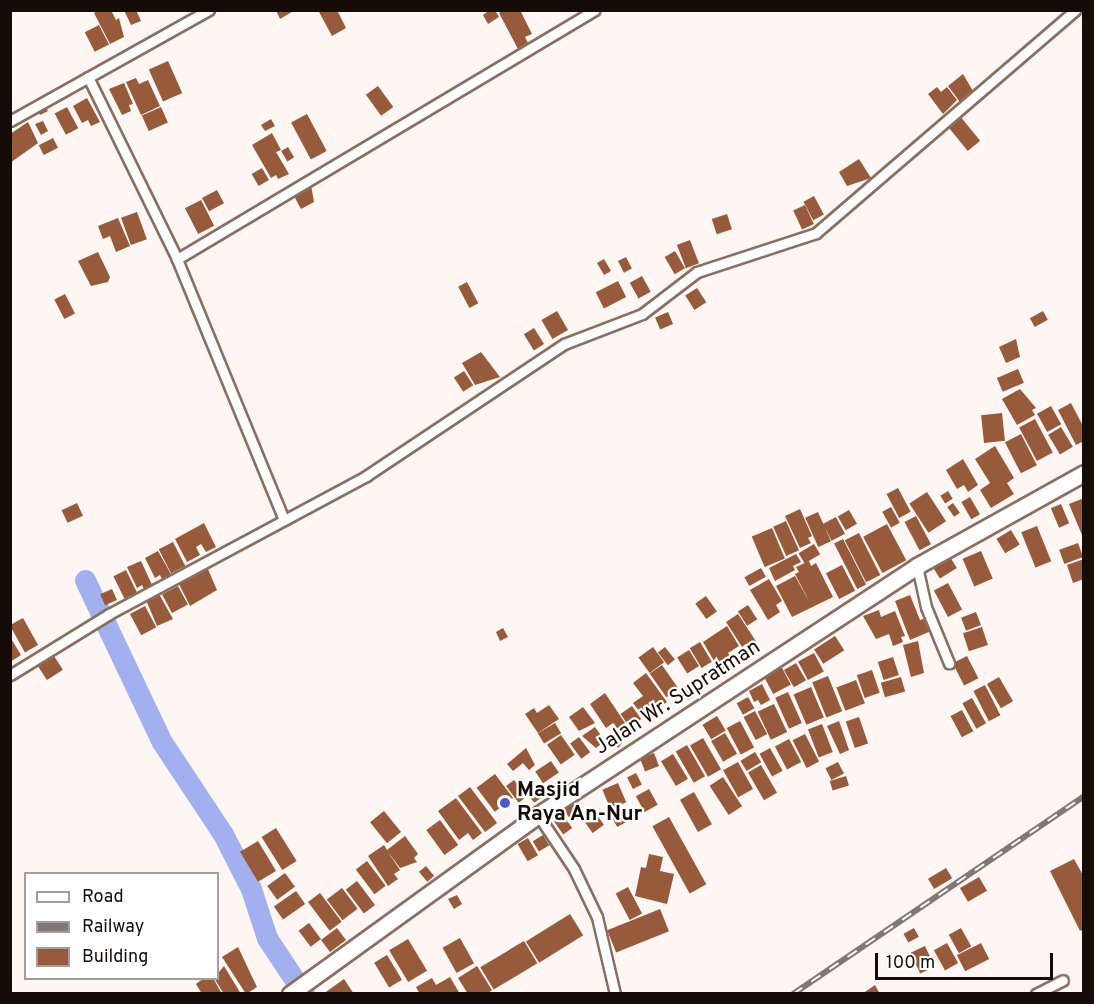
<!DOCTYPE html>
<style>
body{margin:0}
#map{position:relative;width:1094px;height:1004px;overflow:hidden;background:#fdf6f3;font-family:Overpass,sans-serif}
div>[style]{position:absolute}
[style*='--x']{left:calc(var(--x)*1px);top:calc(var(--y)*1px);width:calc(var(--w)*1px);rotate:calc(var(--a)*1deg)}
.river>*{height:21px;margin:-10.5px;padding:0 10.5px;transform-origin:10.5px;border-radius:10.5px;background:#a2b0f0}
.building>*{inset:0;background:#975a3a;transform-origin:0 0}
.roads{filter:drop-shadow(2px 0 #8a6f61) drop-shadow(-2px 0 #8a6f61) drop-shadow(0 2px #8a6f61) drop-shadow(0 -2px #8a6f61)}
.street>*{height:9px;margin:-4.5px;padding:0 4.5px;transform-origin:4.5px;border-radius:4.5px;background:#fff}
.primary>*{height:15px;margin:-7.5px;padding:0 7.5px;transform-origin:7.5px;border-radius:7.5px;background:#fff}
.rail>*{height:6px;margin-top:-3px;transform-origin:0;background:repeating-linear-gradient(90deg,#fff 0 11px,#817874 0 22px);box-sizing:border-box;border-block:2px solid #817874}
.dots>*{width:16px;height:16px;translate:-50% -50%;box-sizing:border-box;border:3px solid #fff;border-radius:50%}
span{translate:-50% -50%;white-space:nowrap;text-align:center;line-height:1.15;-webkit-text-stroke:4.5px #fff;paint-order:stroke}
.street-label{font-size:21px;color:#160c07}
.poi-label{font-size:21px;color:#160c07;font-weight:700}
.left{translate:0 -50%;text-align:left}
.frame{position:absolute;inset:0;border:12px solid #160c07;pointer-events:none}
.legend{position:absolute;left:24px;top:872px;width:195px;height:108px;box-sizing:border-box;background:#fff;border:2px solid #a29e9c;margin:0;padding:8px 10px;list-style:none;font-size:18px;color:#160c07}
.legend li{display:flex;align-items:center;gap:12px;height:30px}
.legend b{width:30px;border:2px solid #a29e9c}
.scale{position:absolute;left:875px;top:953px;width:178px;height:27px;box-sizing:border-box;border:3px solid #160c07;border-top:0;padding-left:8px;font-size:18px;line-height:21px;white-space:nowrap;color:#160c07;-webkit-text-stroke:4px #fff;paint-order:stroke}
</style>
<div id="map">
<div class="river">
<i style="--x:85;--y:580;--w:179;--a:64.6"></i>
<i style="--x:162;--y:742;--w:110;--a:56.5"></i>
<i style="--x:223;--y:834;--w:62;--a:63"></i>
<i style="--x:251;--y:889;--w:52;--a:71.9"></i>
<i style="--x:267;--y:938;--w:67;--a:56.5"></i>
</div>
<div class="building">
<i style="clip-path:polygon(99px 10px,111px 10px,116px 20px,119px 18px,124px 37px,110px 44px,94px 13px)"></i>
<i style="clip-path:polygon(124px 10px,136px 10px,141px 21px,131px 25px)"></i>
<i style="clip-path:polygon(276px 10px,295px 10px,280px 19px)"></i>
<i style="clip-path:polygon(318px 10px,337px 10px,346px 28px,332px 36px)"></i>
<i style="clip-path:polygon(490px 10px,495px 10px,499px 17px,488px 24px,483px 15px)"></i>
<i style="clip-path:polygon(504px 10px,520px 10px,532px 34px,525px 37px,528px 43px,518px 49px,499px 13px)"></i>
<i style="left:99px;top:25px;width:22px;height:16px;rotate:63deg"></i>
<i style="left:168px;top:61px;width:35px;height:21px;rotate:66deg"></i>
<i style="clip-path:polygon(963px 74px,973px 91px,960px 102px,948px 86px)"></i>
<i style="clip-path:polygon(136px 78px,139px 84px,148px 80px,160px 106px,141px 115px,126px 82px)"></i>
<i style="clip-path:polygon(124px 83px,133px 104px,129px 105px,131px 111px,122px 115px,109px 89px)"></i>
<i style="left:378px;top:86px;width:26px;height:15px;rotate:54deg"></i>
<i style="clip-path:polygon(937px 87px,941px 92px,947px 87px,957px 100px,943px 114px,928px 94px)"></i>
<i style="clip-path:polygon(87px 98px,100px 122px,91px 126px,88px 120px,82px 123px,73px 106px)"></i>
<i style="clip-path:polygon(43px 103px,48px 111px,40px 115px,36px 107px)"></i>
<i style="left:67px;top:107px;width:24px;height:14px;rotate:62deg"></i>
<i style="left:161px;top:107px;width:17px;height:21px;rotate:66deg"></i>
<i style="left:307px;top:114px;width:42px;height:18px;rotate:62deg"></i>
<i style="left:960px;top:116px;width:32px;height:16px;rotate:51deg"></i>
<i style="clip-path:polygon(271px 119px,275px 126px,265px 131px,261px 125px)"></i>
<i style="clip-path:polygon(43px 121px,48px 131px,41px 135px,35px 124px)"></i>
<i style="clip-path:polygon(28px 122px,38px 143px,10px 163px,10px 134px)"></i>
<i style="clip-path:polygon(272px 133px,281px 150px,276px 152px,289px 174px,278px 179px,276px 175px,271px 178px,252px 145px)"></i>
<i style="left:53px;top:138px;width:11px;height:16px;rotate:63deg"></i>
<i style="left:288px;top:147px;width:12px;height:8px;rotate:59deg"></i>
<i style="clip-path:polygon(859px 159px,871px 178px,847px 186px,839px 172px)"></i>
<i style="left:262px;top:168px;width:14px;height:12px;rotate:60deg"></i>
<i style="clip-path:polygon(311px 185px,314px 202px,301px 209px,293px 194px)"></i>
<i style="left:217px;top:190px;width:15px;height:17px;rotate:62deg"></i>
<i style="left:814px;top:196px;width:21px;height:12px;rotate:62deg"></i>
<i style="left:201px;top:200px;width:29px;height:18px;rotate:63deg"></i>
<i style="left:805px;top:205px;width:21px;height:13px;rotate:65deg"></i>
<i style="left:137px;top:212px;width:29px;height:17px;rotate:70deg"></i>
<i style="left:727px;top:214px;width:16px;height:16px;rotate:72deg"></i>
<i style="clip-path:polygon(118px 218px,130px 246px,116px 252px,110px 236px,103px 239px,98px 226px)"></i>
<i style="left:690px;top:240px;width:25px;height:14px;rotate:69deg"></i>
<i style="left:675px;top:251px;width:20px;height:12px;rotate:60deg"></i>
<i style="clip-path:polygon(98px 252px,110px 277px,108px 282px,91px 286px,78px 261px)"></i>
<i style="left:626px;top:257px;width:13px;height:9px;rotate:63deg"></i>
<i style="left:604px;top:259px;width:14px;height:8px;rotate:60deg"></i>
<i style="left:642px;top:276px;width:18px;height:14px;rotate:61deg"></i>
<i style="left:618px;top:281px;width:18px;height:25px;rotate:63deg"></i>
<i style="left:467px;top:282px;width:24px;height:10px;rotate:62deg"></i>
<i style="left:697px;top:288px;width:17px;height:14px;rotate:57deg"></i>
<i style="left:65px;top:294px;width:22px;height:12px;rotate:63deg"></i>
<i style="left:557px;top:311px;width:22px;height:18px;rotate:60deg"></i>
<i style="left:1043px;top:311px;width:10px;height:15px;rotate:61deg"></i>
<i style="left:668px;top:312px;width:13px;height:14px;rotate:67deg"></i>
<i style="left:534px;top:328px;width:19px;height:12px;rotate:58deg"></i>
<i style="clip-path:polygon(1016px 339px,1020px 357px,1006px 363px,999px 347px)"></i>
<i style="clip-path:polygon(481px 352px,500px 377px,475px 385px,462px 363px)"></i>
<i style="left:1018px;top:369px;width:15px;height:23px;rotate:67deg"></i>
<i style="left:464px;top:371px;width:17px;height:12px;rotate:57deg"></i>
<i style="clip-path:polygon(1020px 389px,1036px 408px,1032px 410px,1035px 415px,1017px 425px,1002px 399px)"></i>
<i style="clip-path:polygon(1071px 403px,1084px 428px,1084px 441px,1076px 445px,1058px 410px)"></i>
<i style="left:1051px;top:406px;width:21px;height:16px;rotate:61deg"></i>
<i style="left:1002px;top:413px;width:28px;height:21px;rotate:84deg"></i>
<i style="left:1035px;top:419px;width:38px;height:18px;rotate:62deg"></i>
<i style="left:1061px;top:427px;width:23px;height:15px;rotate:59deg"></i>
<i style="left:1021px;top:434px;width:35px;height:18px;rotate:63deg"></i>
<i style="clip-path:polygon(995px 446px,1014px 478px,1007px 483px,1014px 494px,991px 508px,980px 490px,990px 483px,975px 459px)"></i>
<i style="clip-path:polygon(963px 459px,978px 485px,968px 492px,964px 485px,957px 489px,946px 470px)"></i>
<i style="left:898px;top:488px;width:27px;height:13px;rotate:62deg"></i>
<i style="left:948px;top:491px;width:9px;height:9px;rotate:58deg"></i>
<i style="left:927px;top:492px;width:35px;height:21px;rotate:57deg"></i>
<i style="left:970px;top:497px;width:20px;height:10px;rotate:60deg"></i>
<i style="clip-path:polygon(1084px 498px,1084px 535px,1082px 535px,1069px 504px)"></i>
<i style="left:77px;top:503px;width:14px;height:17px;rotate:65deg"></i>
<i style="left:953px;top:503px;width:12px;height:7px;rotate:55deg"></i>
<i style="left:1061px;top:504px;width:21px;height:11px;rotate:67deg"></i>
<i style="left:891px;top:507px;width:18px;height:10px;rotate:61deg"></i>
<i style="clip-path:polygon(800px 509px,812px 536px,808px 538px,811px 543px,800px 548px,785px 516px)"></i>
<i style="left:849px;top:510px;width:16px;height:13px;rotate:60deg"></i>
<i style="left:818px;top:512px;width:32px;height:14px;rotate:66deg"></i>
<i style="left:916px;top:516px;width:32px;height:13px;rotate:62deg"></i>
<i style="left:836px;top:517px;width:19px;height:15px;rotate:62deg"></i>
<i style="left:786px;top:521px;width:32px;height:14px;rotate:66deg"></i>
<i style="clip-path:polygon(204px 523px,216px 547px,206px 552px,201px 544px,196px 547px,200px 555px,187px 562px,175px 539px)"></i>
<i style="left:887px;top:524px;width:41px;height:27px;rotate:62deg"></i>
<i style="left:1037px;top:526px;width:38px;height:17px;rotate:68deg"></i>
<i style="left:772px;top:528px;width:33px;height:22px;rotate:67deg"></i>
<i style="left:1011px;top:530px;width:17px;height:17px;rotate:59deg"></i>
<i style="left:859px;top:533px;width:47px;height:16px;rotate:63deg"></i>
<i style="left:843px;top:539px;width:51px;height:10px;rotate:63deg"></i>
<i style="left:173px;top:542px;width:27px;height:16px;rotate:63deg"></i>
<i style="left:1078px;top:543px;width:15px;height:20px;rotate:70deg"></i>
<i style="left:814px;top:544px;width:12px;height:18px;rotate:59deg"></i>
<i style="clip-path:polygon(158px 551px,172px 576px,163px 581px,160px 575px,155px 578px,145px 558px)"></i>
<i style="left:981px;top:551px;width:30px;height:20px;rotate:67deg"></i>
<i style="clip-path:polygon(796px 554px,801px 562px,793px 566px,795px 570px,775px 581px,769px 568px)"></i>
<i style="left:950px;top:557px;width:13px;height:20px;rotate:58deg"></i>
<i style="clip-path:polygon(1084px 559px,1084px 579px,1073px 583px,1067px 565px)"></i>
<i style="clip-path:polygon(141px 561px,153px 587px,145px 591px,142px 585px,137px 588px,127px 567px)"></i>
<i style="clip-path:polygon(809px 561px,811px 566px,816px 563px,833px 597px,792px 617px,776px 586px,795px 576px,810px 603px,795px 574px,799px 572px,796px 567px)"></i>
<i style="left:842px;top:565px;width:29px;height:18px;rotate:63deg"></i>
<i style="clip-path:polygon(207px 567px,217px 590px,190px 606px,179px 584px)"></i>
<i style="left:761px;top:568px;width:10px;height:19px;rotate:61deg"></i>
<i style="left:126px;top:570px;width:25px;height:14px;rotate:64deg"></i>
<i style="clip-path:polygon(769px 579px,782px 601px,776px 605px,780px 612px,768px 620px,750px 590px)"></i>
<i style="left:948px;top:583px;width:30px;height:16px;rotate:62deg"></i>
<i style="left:178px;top:586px;width:21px;height:18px;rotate:62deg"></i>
<i style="left:112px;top:589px;width:12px;height:13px;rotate:66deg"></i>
<i style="clip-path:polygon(159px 594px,173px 619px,157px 626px,146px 600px)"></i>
<i style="clip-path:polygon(910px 595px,920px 620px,926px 618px,931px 631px,910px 640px,895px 601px)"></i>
<i style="left:706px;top:596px;width:19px;height:13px;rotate:55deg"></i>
<i style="left:748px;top:605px;width:17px;height:12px;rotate:57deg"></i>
<i style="left:145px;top:606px;width:24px;height:17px;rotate:62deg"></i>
<i style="clip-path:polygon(879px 610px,881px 617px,895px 611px,905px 636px,901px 637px,903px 642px,893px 646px,889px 634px,876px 639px,863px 616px)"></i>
<i style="left:976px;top:612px;width:14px;height:16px;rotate:69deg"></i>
<i style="clip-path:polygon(738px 614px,761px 649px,752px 654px,746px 644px,742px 647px,726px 622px)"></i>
<i style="left:23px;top:618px;width:31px;height:15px;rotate:61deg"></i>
<i style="clip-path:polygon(727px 626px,739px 646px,728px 653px,734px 664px,721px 673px,703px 642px)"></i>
<i style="left:982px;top:627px;width:19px;height:20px;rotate:72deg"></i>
<i style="clip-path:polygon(503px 628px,508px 637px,500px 641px,496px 632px)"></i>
<i style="left:835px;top:636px;width:17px;height:25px;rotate:57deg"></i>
<i style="clip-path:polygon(10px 637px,21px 655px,10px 662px)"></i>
<i style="clip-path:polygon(918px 641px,924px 673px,911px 677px,903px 645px)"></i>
<i style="left:700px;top:642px;width:23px;height:12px;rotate:59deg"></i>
<i style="left:653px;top:647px;width:19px;height:18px;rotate:54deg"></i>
<i style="left:665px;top:647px;width:16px;height:9px;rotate:52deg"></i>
<i style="left:689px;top:650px;width:19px;height:14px;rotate:58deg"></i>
<i style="left:52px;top:653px;width:20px;height:19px;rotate:57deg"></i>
<i style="left:814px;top:653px;width:21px;height:18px;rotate:62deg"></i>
<i style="left:967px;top:656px;width:25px;height:16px;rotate:63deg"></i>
<i style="left:893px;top:657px;width:19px;height:16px;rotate:72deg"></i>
<i style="left:796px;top:663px;width:20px;height:14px;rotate:60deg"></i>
<i style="left:662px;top:665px;width:29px;height:15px;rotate:55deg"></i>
<i style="left:781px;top:666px;width:21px;height:20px;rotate:62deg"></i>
<i style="left:872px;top:670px;width:24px;height:16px;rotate:71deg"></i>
<i style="clip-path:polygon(646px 673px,667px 702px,645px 719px,633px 703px,643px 696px,633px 683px)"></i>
<i style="left:828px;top:676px;width:38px;height:17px;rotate:68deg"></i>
<i style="left:901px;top:677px;width:15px;height:21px;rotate:74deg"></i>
<i style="left:999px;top:677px;width:28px;height:14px;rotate:60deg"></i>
<i style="left:856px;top:680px;width:25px;height:21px;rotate:69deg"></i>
<i style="left:692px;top:682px;width:13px;height:13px;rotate:58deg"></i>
<i style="clip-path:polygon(762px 684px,770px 700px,761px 705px,758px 700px,754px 702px,749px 691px)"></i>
<i style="left:985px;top:685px;width:34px;height:13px;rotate:63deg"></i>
<i style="left:811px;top:687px;width:33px;height:19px;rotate:67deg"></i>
<i style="left:788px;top:692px;width:34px;height:14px;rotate:66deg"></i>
<i style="clip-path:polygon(605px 693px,625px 723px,616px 729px,613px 723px,606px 728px,590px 704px)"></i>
<i style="left:748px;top:697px;width:13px;height:13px;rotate:61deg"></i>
<i style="left:972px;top:698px;width:29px;height:11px;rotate:61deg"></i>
<i style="left:774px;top:704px;width:31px;height:18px;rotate:65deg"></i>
<i style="clip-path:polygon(549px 705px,559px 719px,538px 733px,525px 714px,534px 708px,537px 713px)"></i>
<i style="left:632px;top:706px;width:16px;height:14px;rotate:55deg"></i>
<i style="clip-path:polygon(583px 707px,595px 723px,579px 731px,569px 717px)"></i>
<i style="left:962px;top:710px;width:24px;height:13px;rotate:62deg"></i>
<i style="left:755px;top:711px;width:26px;height:13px;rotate:62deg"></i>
<i style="left:717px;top:716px;width:17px;height:17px;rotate:59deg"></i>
<i style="left:859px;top:717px;width:28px;height:14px;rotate:71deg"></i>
<i style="left:740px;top:721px;width:30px;height:15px;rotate:62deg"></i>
<i style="clip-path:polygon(839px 721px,849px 750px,840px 754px,827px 726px)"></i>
<i style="left:555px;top:723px;width:12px;height:20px;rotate:59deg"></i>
<i style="left:822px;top:724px;width:30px;height:15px;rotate:69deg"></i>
<i style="clip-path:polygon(595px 727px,605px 741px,596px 748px,582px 736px)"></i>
<i style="clip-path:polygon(622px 727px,628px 736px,618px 748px,610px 736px)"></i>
<i style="left:725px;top:733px;width:24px;height:16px;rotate:60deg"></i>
<i style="left:805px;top:734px;width:31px;height:14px;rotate:63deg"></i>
<i style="left:561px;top:735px;width:24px;height:17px;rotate:55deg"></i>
<i style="left:579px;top:737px;width:19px;height:11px;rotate:54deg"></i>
<i style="left:703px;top:738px;width:36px;height:15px;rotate:60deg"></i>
<i style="left:789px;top:739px;width:26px;height:16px;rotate:62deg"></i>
<i style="left:687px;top:745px;width:36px;height:13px;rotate:60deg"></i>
<i style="clip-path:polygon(526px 748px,535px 765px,529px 770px,523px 763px,513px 771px,507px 764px)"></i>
<i style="left:770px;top:748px;width:26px;height:12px;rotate:61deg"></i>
<i style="left:755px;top:752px;width:12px;height:17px;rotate:59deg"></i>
<i style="left:654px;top:753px;width:14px;height:15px;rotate:69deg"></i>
<i style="left:673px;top:754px;width:29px;height:14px;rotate:59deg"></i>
<i style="left:551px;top:761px;width:14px;height:19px;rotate:56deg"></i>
<i style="left:738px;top:762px;width:31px;height:17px;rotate:61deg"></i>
<i style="left:838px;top:762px;width:13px;height:14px;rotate:63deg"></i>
<i style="left:761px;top:765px;width:32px;height:15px;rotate:60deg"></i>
<i style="left:636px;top:773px;width:13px;height:10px;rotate:63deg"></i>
<i style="left:495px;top:774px;width:30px;height:23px;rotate:53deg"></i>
<i style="left:846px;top:776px;width:10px;height:17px;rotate:73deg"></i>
<i style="left:723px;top:777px;width:35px;height:16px;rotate:57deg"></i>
<i style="left:514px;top:780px;width:21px;height:10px;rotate:53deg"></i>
<i style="left:532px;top:781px;width:19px;height:11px;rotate:54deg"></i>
<i style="left:618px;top:783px;width:21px;height:17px;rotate:67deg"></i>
<i style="left:470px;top:787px;width:45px;height:15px;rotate:53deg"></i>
<i style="left:649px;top:789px;width:18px;height:15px;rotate:61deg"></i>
<i style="left:694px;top:792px;width:37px;height:16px;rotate:61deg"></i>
<i style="clip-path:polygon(456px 798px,482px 833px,473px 840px,468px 833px,459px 840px,438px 811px)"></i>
<i style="left:573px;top:800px;width:14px;height:13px;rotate:56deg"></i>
<i style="left:629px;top:809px;width:10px;height:19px;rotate:61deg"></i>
<i style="left:384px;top:811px;width:27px;height:18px;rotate:51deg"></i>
<i style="left:594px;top:811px;width:17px;height:14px;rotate:54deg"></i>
<i style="left:563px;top:815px;width:16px;height:11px;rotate:55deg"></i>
<i style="left:669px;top:817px;width:77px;height:19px;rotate:61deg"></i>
<i style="left:440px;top:820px;width:31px;height:17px;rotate:54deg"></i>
<i style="left:276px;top:828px;width:39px;height:17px;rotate:58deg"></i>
<i style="left:543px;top:835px;width:12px;height:12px;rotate:59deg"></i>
<i style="clip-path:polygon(405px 836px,418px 854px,414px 858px,417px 862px,400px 868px,388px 852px,400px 870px,394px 874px,398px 879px,388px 886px,368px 856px,384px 845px,387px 850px)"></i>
<i style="left:528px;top:838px;width:20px;height:12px;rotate:60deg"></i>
<i style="left:258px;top:841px;width:35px;height:21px;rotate:59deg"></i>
<i style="clip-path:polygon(649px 854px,663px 857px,660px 871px,674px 874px,667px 904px,635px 896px,641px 867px,646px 868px)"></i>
<i style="clip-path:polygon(1074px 859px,1084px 877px,1084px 929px,1080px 931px,1050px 871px)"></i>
<i style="left:367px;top:861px;width:31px;height:14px;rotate:53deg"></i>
<i style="left:426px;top:866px;width:13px;height:9px;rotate:51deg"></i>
<i style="left:946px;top:868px;width:12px;height:21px;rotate:59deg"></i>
<i style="left:285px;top:873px;width:17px;height:22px;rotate:54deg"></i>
<i style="left:979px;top:877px;width:16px;height:22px;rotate:60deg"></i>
<i style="left:357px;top:881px;width:30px;height:14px;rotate:53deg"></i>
<i style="left:628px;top:887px;width:30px;height:14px;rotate:62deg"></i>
<i style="left:342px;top:888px;width:26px;height:19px;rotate:53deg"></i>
<i style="left:296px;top:891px;width:16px;height:27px;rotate:55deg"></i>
<i style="left:320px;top:893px;width:36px;height:15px;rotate:53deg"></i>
<i style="clip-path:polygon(457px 895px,462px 904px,454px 909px,448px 899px)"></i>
<i style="left:660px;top:909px;width:24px;height:57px;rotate:68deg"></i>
<i style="left:570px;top:914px;width:25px;height:52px;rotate:58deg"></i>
<i style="left:309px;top:923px;width:20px;height:13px;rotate:53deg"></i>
<i style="left:337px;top:928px;width:15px;height:20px;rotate:53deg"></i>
<i style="left:914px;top:928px;width:10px;height:12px;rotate:61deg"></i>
<i style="left:961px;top:928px;width:21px;height:14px;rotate:61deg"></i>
<i style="left:460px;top:938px;width:29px;height:20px;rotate:61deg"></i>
<i style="left:408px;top:939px;width:37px;height:22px;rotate:59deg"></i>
<i style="left:524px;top:941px;width:26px;height:51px;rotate:59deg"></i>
<i style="left:947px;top:943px;width:23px;height:15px;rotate:61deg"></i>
<i style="left:981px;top:943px;width:18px;height:27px;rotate:63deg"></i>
<i style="left:925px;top:946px;width:23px;height:16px;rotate:65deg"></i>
<i style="clip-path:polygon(238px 947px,257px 987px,246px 994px,222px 957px)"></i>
<i style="left:387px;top:955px;width:29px;height:15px;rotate:59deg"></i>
<i style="clip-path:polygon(224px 966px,241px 994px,224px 994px,214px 978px)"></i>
<i style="clip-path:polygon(477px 966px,492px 990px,487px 994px,468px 994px,458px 978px)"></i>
<i style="clip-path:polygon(450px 977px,460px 994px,420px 994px,416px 987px,432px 978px,436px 985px)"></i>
<i style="clip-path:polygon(204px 978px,213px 978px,222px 994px,202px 994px,196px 984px)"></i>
<i style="clip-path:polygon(344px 979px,354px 994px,323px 994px)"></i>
<i style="clip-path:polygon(875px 985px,880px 994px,862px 994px)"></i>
</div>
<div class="roads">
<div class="street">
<i style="--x:88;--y:77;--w:203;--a:63.9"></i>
<i style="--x:177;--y:259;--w:282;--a:67.7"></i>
<i style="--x:10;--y:121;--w:228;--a:-29.2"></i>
<i style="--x:177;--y:259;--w:486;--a:-30.8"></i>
<i style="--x:917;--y:566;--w:42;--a:77.6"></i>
<i style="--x:926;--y:607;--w:61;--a:67.7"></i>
<i style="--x:10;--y:675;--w:116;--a:-31.6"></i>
<i style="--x:109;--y:614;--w:292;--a:-28.2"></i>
<i style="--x:366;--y:476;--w:238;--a:-33.7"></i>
<i style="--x:564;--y:344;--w:84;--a:-21"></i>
<i style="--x:642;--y:314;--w:69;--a:-37.4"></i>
<i style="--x:697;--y:272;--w:125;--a:-18.1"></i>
<i style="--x:816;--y:233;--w:342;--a:-40.7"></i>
<i style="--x:538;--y:815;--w:65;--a:56.3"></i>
<i style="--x:574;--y:869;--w:53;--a:64.4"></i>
<i style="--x:597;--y:917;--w:79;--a:76.8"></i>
<i style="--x:1036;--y:994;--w:30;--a:-27"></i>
</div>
<div class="primary">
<i style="--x:290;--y:994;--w:306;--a:-35.8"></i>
<i style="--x:538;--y:815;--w:453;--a:-33.3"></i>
<i style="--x:917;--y:566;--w:191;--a:-29.1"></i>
</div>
</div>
<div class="rail">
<i style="--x:793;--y:994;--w:352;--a:-34.2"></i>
</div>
<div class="dots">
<i style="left:505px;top:803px;background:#505ad0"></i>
</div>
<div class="street-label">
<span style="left:678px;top:698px;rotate:-33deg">Jalan Wr. Supratman</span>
</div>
<div class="poi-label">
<span class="left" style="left:517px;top:803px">Masjid<br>Raya An-Nur</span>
</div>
<div class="frame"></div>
<ul class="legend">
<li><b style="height:8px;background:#fff"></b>Road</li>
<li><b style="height:8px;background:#817874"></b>Railway</li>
<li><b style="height:16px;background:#975a3a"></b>Building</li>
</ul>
<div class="scale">100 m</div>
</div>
